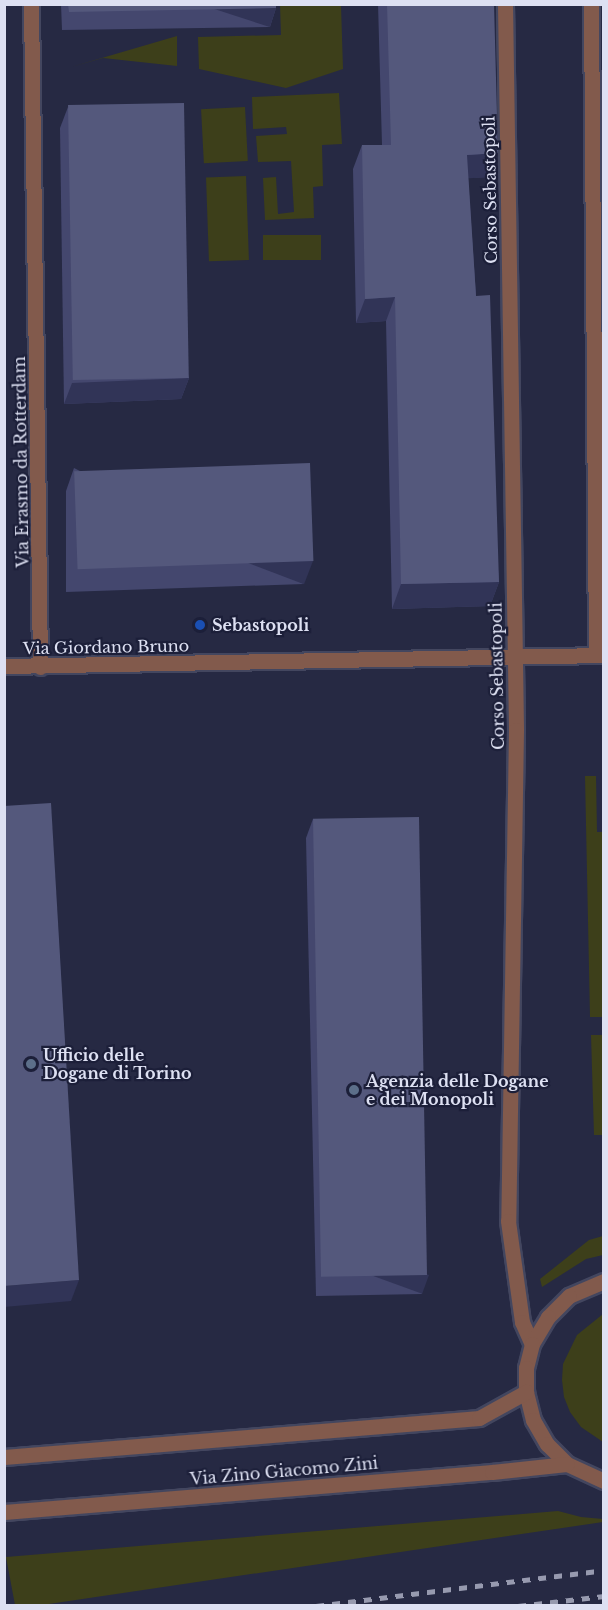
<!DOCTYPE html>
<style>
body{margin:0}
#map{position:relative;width:608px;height:1610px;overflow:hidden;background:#262943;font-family:"Libre Baskerville",serif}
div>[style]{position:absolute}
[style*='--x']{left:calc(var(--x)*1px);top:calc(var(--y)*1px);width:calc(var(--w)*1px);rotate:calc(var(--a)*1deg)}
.green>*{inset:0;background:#3d3f1a;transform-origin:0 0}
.roads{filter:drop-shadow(2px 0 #43465f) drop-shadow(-2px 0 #43465f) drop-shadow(0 2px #43465f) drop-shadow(0 -2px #43465f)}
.minor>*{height:15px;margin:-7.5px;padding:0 7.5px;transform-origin:7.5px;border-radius:7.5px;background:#825a4c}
.tertiary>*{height:15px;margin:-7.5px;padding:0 7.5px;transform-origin:7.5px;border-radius:7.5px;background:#825a4c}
.rail>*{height:4.5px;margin-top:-2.25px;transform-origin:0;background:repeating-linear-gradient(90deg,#979aaf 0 8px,transparent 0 16px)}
.wall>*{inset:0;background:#44476e}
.shaded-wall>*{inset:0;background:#313457;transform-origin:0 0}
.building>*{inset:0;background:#54587c;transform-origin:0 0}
.dots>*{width:16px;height:16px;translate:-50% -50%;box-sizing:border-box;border:3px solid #1c1f39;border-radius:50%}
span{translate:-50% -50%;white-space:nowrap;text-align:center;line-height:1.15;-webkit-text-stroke:4.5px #1c1f39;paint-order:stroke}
.street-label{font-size:16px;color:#dde0f2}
.poi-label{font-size:16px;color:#dde0f2;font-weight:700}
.left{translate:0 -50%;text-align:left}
.frame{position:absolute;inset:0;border:6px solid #dde0f2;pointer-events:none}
</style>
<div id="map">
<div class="green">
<i style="clip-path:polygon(280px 5px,341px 5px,343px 69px,286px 88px,199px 69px,198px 37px,281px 35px)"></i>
<i style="clip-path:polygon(177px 36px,177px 66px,103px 58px,71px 67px)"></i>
<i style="clip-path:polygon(339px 93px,342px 144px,322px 145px,323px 186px,313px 187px,314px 218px,265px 220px,263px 178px,276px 177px,278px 214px,294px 212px,291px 161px,258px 162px,256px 136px,287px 134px,286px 127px,253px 129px,252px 97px)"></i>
<i style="left:245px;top:107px;width:54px;height:44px;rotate:87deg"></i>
<i style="left:246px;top:176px;width:84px;height:40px;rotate:88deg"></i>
<i style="left:321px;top:235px;width:25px;height:58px;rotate:90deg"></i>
<i style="clip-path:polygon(585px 776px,596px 776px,597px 832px,602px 832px,603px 1017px,590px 1017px)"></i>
<i style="clip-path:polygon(591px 1035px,603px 1035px,603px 1135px,594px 1135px)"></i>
<i style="clip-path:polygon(603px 1236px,603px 1255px,586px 1259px,542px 1287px,540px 1279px,589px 1240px)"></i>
<i style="clip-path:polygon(603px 1314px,604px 1314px,603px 1442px,581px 1427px,570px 1412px,564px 1397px,562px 1380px,563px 1364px,577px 1335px)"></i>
<i style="clip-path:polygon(558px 1511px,581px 1517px,603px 1519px,603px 1522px,42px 1605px,15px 1605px,6px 1557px)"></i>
</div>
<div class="roads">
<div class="minor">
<i style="--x:31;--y:4;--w:663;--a:89.22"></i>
<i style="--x:505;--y:4;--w:726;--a:89.13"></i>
<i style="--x:516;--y:730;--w:491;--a:90.9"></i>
<i style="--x:508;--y:1221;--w:102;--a:82.1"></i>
<i style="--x:522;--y:1322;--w:24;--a:66"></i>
<i style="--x:591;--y:4;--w:651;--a:89.56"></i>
<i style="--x:4;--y:666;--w:600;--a:-1.05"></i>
</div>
<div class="tertiary">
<i style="--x:604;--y:1281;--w:38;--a:157"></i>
<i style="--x:569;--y:1296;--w:30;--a:135"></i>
<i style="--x:548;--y:1317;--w:31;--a:121"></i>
<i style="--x:532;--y:1344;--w:25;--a:104"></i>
<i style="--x:526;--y:1368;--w:24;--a:90"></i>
<i style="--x:526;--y:1392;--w:29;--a:76"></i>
<i style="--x:533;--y:1420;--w:28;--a:60"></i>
<i style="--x:547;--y:1444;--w:28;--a:45"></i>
<i style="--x:567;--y:1464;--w:41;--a:24.7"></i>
<i style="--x:4;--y:1457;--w:477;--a:-4.7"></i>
<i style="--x:479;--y:1418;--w:54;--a:-29"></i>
<i style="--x:4;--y:1512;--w:490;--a:-4.7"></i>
<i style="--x:492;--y:1472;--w:75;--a:-6.1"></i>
</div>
</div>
<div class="rail">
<i style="--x:316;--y:1606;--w:290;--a:-7.1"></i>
<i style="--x:518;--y:1606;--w:87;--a:-6.6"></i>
</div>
<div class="wall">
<i style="clip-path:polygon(61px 4px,276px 4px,276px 8px,270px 27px,62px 30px)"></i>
<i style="clip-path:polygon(378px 4px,494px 4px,489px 177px,468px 178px,476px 296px,499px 582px,490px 606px,392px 609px,386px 321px,356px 323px,353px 169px,362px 145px,382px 145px)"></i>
<i style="clip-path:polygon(68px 107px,189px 378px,181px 399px,64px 404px,60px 128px)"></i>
<i style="clip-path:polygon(74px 468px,304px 584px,66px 592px,66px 491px)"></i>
<i style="clip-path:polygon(313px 819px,422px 1294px,316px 1296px,306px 838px)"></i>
</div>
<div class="shaded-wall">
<i style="left:276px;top:8px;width:20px;height:207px;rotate:108deg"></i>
<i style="clip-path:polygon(498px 153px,489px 177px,458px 179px,467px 155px)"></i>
<i style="clip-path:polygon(395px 297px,386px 321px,356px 323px,365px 299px)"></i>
<i style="clip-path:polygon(189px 378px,181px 399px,64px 404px,72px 383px)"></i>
<i style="left:313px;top:561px;width:25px;height:239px;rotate:111deg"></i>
<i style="clip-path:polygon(499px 582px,490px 606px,392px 609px,401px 584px)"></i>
<i style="left:429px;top:1275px;width:20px;height:106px;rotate:110deg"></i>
<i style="clip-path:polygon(79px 1280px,71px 1301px,4px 1307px,4px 1286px)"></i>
</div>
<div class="building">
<i style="clip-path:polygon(68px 4px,276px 4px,276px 8px,69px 12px)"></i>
<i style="clip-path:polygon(387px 4px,494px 4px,498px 153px,467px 155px,476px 296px,490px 295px,499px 582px,401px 584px,395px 297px,365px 299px,362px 145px,391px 145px)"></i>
<i style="left:184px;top:103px;width:275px;height:116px;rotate:89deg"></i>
<i style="left:310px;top:463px;width:98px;height:236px;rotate:88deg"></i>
<i style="clip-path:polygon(51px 803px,79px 1280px,4px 1286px,4px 806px)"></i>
<i style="left:419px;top:817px;width:458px;height:106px;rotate:89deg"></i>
</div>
<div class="dots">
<i style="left:200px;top:625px;background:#1a4fb4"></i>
<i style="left:31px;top:1064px;background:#5c6f8a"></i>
<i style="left:354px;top:1090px;background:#5c6f8a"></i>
</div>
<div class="street-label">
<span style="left:490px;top:190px;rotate:-91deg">Corso Sebastopoli</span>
<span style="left:21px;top:462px;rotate:-91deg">Via Erasmo da Rotterdam</span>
<span style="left:106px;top:647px;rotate:-1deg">Via Giordano Bruno</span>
<span style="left:497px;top:676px;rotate:-91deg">Corso Sebastopoli</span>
<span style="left:284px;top:1471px;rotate:-5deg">Via Zino Giacomo Zini</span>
</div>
<div class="poi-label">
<span class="left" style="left:212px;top:625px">Sebastopoli</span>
<span class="left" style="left:43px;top:1064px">Ufficio delle<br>Dogane di Torino</span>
<span class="left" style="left:366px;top:1090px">Agenzia delle Dogane<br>e dei Monopoli</span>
</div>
<div class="frame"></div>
</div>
